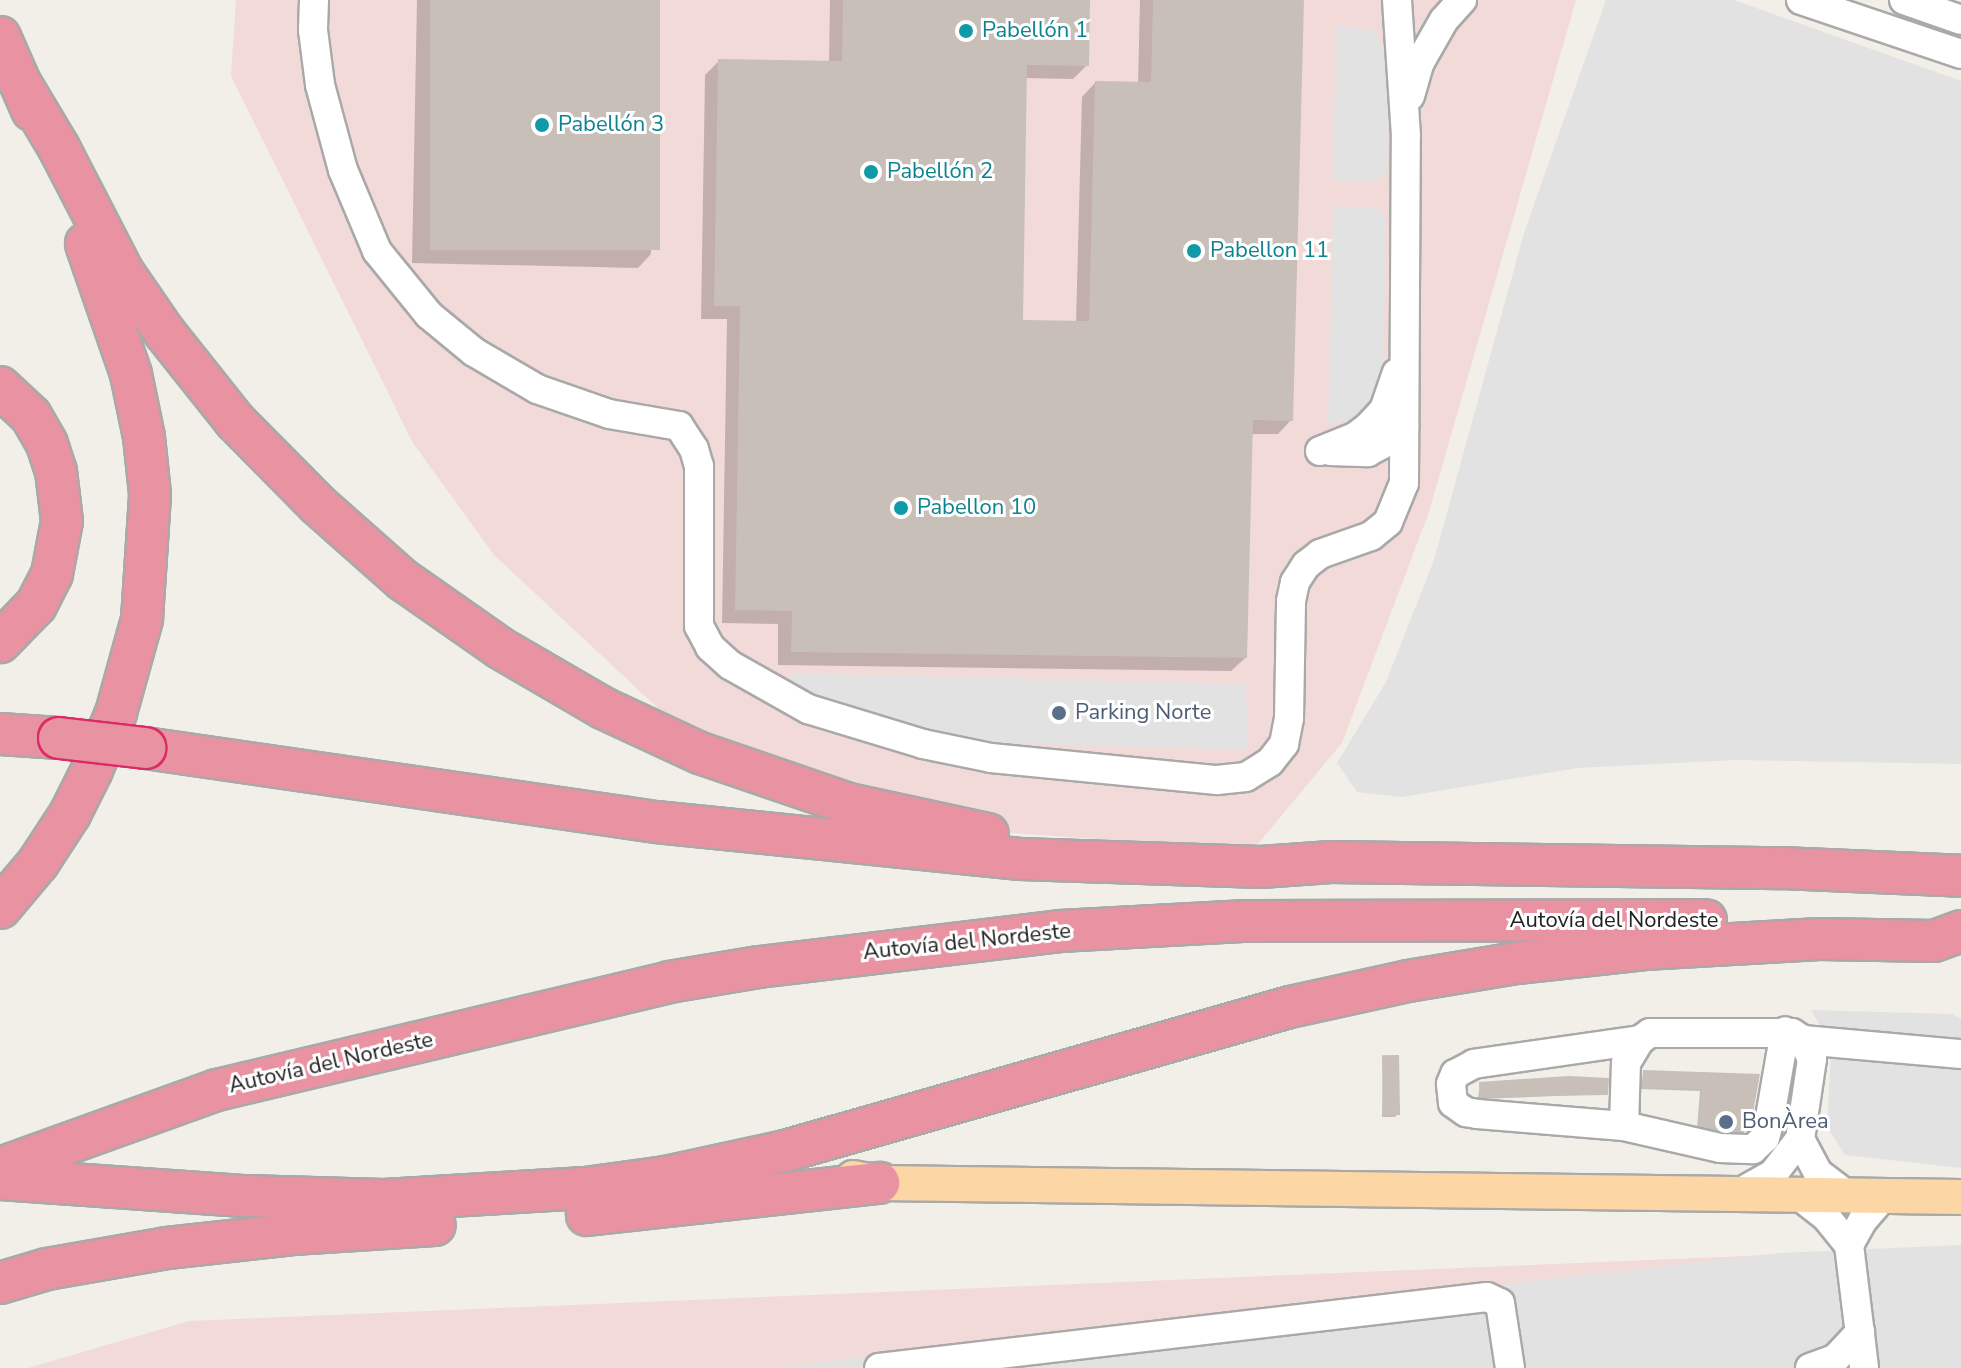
<!DOCTYPE html>
<meta charset="utf-8">
<style>
body{margin:0}
#map{position:relative;width:1961px;height:1368px;overflow:hidden;background:#f2efe9;font-family:"Nunito Sans",sans-serif}
div>[style]{position:absolute}
[style*='--x']{left:calc(var(--x)*1px);top:calc(var(--y)*1px);width:calc(var(--w)*1px);rotate:calc(var(--a)*1deg)}
.commercial>*{inset:0;background:#f2dad9}
.parking>*{inset:0;background:#e2e2e2}
.shadow>*{inset:0;background:#0003}
.building>*{inset:0;background:#c7bfb8;transform-origin:0 0}
.roads{filter:drop-shadow(2px 0 #a9a9a9) drop-shadow(-2px 0 #a9a9a9) drop-shadow(0 2px #a9a9a9) drop-shadow(0 -2px #a9a9a9)}
.minor>*{height:28px;margin:-14px;padding:0 14px;transform-origin:14px;border-radius:14px;background:#fff}
.major>*{height:34px;margin:-17px;padding:0 17px;transform-origin:17px;border-radius:17px;background:#fcd6a4}
.highway>*{height:40px;margin:-20px;padding:0 20px;transform-origin:20px;border-radius:20px;background:#e892a2}
.bridges{filter:drop-shadow(2px 0 #dc2a67) drop-shadow(-2px 0 #dc2a67) drop-shadow(0 2px #dc2a67) drop-shadow(0 -2px #dc2a67)}
.highway-bridge>*{height:40px;margin:-20px;padding:0 20px;transform-origin:20px;border-radius:20px;background:#e892a2}
.dots>*{width:22px;height:22px;translate:-50% -50%;box-sizing:border-box;border:4px solid #fff;border-radius:50%}
span{translate:-50% -50%;white-space:nowrap;text-align:center;line-height:1.15;-webkit-text-stroke:6px #fff;paint-order:stroke}
.culture-label{font-size:22px;color:#0d838f}
.left{translate:0 -50%;text-align:left}
.service-label{font-size:22px;color:#4e5e75}
.street-label{font-size:22px;color:#222}
</style>
<div id="map">
<div class="commercial">
<i style="clip-path:polygon(236px 0,1576px 0,1429px 512px,1342px 743px,1253px 850px,897px 825px,663px 713px,494px 555px,413px 443px,231px 76px)"></i>
<i style="clip-path:polygon(1961px 1247px,1961px 1368px,28px 1368px,189px 1321px)"></i>
</div>
<div class="parking">
<i style="clip-path:polygon(1606px 0,1734px 0,1961px 81px,1961px 764px,1735px 760px,1578px 768px,1402px 797px,1357px 792px,1337px 763px,1386px 682px,1434px 560px,1524px 233px)"></i>
<i style="clip-path:polygon(1336px 25px,1375px 31px,1390px 60px,1387px 172px,1374px 182px,1333px 181px)"></i>
<i style="clip-path:polygon(1333px 206px,1378px 209px,1386px 218px,1383px 379px,1376px 400px,1356px 417px,1328px 426px)"></i>
<i style="clip-path:polygon(789px 673px,1246px 684px,1248px 750px,955px 742px,789px 684px)"></i>
<i style="clip-path:polygon(1811px 1010px,1952px 1014px,1961px 1019px,1961px 1168px,1845px 1155px,1827px 1127px,1831px 1054px,1823px 1031px)"></i>
<i style="clip-path:polygon(1961px 1245px,1961px 1368px,770px 1368px,1779px 1253px)"></i>
</div>
<div class="shadow">
<i style="clip-path:polygon(417px 0,658px 0,651px 254px,638px 268px,412px 263px)"></i>
<i style="clip-path:polygon(830px 0,1088px 0,1087px 65px,1073px 79px,1025px 78px,1021px 322px,1076px 323px,1082px 97px,1095px 83px,1138px 84px,1140px 0,1302px 0,1291px 420px,1278px 434px,1250px 434px,1245px 658px,1231px 671px,778px 665px,778px 624px,722px 623px,727px 319px,701px 319px,705px 75px,719px 61px,829px 63px)"></i>
<i style="clip-path:polygon(1383px 1058px,1398px 1114px,1395px 1117px,1382px 1117px)"></i>
<i style="clip-path:polygon(1644px 1072px,1758px 1076px,1745px 1131px,1742px 1134px,1697px 1128px,1700px 1091px,1640px 1089px)"></i>
<i style="clip-path:polygon(1480px 1084px,1606px 1094px,1478px 1099px)"></i>
</div>
<div class="building">
<i style="left:430px;top:0;width:230px;height:250px"></i>
<i style="clip-path:polygon(843px 0,1090px 0,1089px 66px,1027px 65px,1023px 320px,1089px 321px,1095px 81px,1151px 82px,1153px 0,1304px 0,1293px 421px,1253px 420px,1247px 658px,791px 652px,792px 611px,735px 610px,740px 306px,714px 306px,718px 59px,842px 61px)"></i>
<i style="left:1399px;top:1055px;width:60px;height:17px;rotate:89deg"></i>
<i style="clip-path:polygon(1643px 1070px,1760px 1074px,1750px 1129px,1730px 1131px,1699px 1126px,1701px 1089px,1642px 1087px)"></i>
<i style="clip-path:polygon(1569px 1076px,1609px 1078px,1608px 1095px,1480px 1097px,1479px 1082px)"></i>
</div>
<div class="roads">
<div class="minor">
<i style="--x:314;--y:0;--w:30;--a:92"></i>
<i style="--x:313;--y:30;--w:55;--a:82.7"></i>
<i style="--x:320;--y:85;--w:88;--a:74.9"></i>
<i style="--x:343;--y:170;--w:88;--a:67.2"></i>
<i style="--x:377;--y:251;--w:82;--a:50.9"></i>
<i style="--x:429;--y:315;--w:58;--a:39.4"></i>
<i style="--x:474;--y:352;--w:73;--a:30.4"></i>
<i style="--x:537;--y:389;--w:76;--a:19.1"></i>
<i style="--x:609;--y:414;--w:71;--a:9.7"></i>
<i style="--x:679;--y:426;--w:27;--a:57"></i>
<i style="--x:694;--y:449;--w:18;--a:74"></i>
<i style="--x:699;--y:466;--w:160;--a:90"></i>
<i style="--x:699;--y:626;--w:24;--a:62"></i>
<i style="--x:710;--y:647;--w:27;--a:42"></i>
<i style="--x:730;--y:665;--w:90;--a:29.4"></i>
<i style="--x:808;--y:709;--w:120;--a:16.9"></i>
<i style="--x:923;--y:744;--w:69;--a:11.6"></i>
<i style="--x:991;--y:758;--w:227;--a:5.6"></i>
<i style="--x:1217;--y:780;--w:29;--a:-6"></i>
<i style="--x:1246;--y:777;--w:28;--a:-32"></i>
<i style="--x:1270;--y:762;--w:23;--a:-52"></i>
<i style="--x:1284;--y:744;--w:26;--a:-79"></i>
<i style="--x:1289;--y:718;--w:117;--a:-89"></i>
<i style="--x:1291;--y:601;--w:19;--a:-78"></i>
<i style="--x:1295;--y:582;--w:20;--a:-57"></i>
<i style="--x:1306;--y:565;--w:18;--a:-38"></i>
<i style="--x:1320;--y:554;--w:54;--a:-19.4"></i>
<i style="--x:1371;--y:536;--w:22;--a:-39"></i>
<i style="--x:1388;--y:522;--w:42;--a:-67.7"></i>
<i style="--x:1404;--y:483;--w:347;--a:-89.7"></i>
<i style="--x:1406;--y:136;--w:136;--a:-93.8"></i>
<i style="--x:1801;--y:0;--w:169;--a:18.6"></i>
<i style="--x:1904;--y:0;--w:60;--a:19.3"></i>
<i style="--x:1410;--y:96;--w:35;--a:-74"></i>
<i style="--x:1420;--y:62;--w:48;--a:-60.3"></i>
<i style="--x:1444;--y:20;--w:27;--a:-48"></i>
<i style="--x:1320;--y:451;--w:38;--a:-22"></i>
<i style="--x:1355;--y:437;--w:18;--a:-38"></i>
<i style="--x:1369;--y:426;--w:22;--a:-47"></i>
<i style="--x:1384;--y:410;--w:39;--a:-71"></i>
<i style="--x:1330;--y:451;--w:38;--a:2"></i>
<i style="--x:1368;--y:452;--w:24;--a:-28"></i>
<i style="--x:1389;--y:441;--w:21;--a:-43"></i>
<i style="--x:1640;--y:1040;--w:168;--a:171.8"></i>
<i style="--x:1474;--y:1064;--w:21;--a:152"></i>
<i style="--x:1455;--y:1074;--w:11;--a:112"></i>
<i style="--x:1451;--y:1084;--w:19;--a:84"></i>
<i style="--x:1453;--y:1103;--w:16;--a:35"></i>
<i style="--x:1466;--y:1112;--w:11;--a:10"></i>
<i style="--x:1477;--y:1114;--w:147;--a:4.7"></i>
<i style="--x:1624;--y:1126;--w:98;--a:12.9"></i>
<i style="--x:1720;--y:1148;--w:33;--a:2"></i>
<i style="--x:1753;--y:1149;--w:16;--a:-43"></i>
<i style="--x:1765;--y:1138;--w:16;--a:-75"></i>
<i style="--x:1769;--y:1123;--w:93;--a:-80.1"></i>
<i style="--x:1803;--y:1040;--w:159;--a:5.1"></i>
<i style="--x:1624;--y:1126;--w:63;--a:-88.2"></i>
<i style="--x:1626;--y:1063;--w:27;--a:-59"></i>
<i style="--x:1640;--y:1040;--w:12;--a:-35"></i>
<i style="--x:1650;--y:1033;--w:142;--a:0"></i>
<i style="--x:1792;--y:1033;--w:13;--a:32"></i>
<i style="--x:1803;--y:1040;--w:21;--a:65"></i>
<i style="--x:1812;--y:1059;--w:81;--a:98.5"></i>
<i style="--x:1800;--y:1139;--w:44;--a:127.6"></i>
<i style="--x:1773;--y:1174;--w:41;--a:150.9"></i>
<i style="--x:1800;--y:1139;--w:38;--a:62"></i>
<i style="--x:1818;--y:1173;--w:36;--a:37"></i>
<i style="--x:1798;--y:1195;--w:37;--a:38"></i>
<i style="--x:1827;--y:1218;--w:35;--a:51"></i>
<i style="--x:1849;--y:1245;--w:124;--a:83"></i>
<i style="--x:1849;--y:1245;--w:29;--a:-61"></i>
<i style="--x:1863;--y:1220;--w:32;--a:-49"></i>
<i style="--x:879;--y:1368;--w:612;--a:-6.66"></i>
<i style="--x:1487;--y:1297;--w:14;--a:25"></i>
<i style="--x:1500;--y:1303;--w:66;--a:81.3"></i>
<i style="--x:1810;--y:1368;--w:27;--a:-20"></i>
<i style="--x:1835;--y:1359;--w:37;--a:-47"></i>
</div>
<div class="major">
<i style="--x:853;--y:1178;--w:26;--a:11"></i>
<i style="--x:879;--y:1183;--w:1082;--a:0.74"></i>
</div>
<div class="highway">
<i style="--x:0;--y:37;--w:80;--a:66.3"></i>
<i style="--x:22;--y:86;--w:72;--a:59.2"></i>
<i style="--x:59;--y:148;--w:140;--a:62.7"></i>
<i style="--x:123;--y:272;--w:74;--a:55.5"></i>
<i style="--x:165;--y:333;--w:112;--a:51.5"></i>
<i style="--x:235;--y:421;--w:117;--a:45.3"></i>
<i style="--x:317;--y:504;--w:115;--a:41.5"></i>
<i style="--x:403;--y:580;--w:118;--a:35"></i>
<i style="--x:500;--y:648;--w:119;--a:30.2"></i>
<i style="--x:603;--y:708;--w:107;--a:24.9"></i>
<i style="--x:700;--y:753;--w:157;--a:18.9"></i>
<i style="--x:849;--y:804;--w:142;--a:12.2"></i>
<i style="--x:0;--y:387;--w:42;--a:43.1"></i>
<i style="--x:31;--y:416;--w:32;--a:60"></i>
<i style="--x:47;--y:444;--w:28;--a:72"></i>
<i style="--x:56;--y:471;--w:50;--a:83.2"></i>
<i style="--x:62;--y:521;--w:54;--a:100.7"></i>
<i style="--x:52;--y:574;--w:35;--a:117"></i>
<i style="--x:36;--y:605;--w:52;--a:134.2"></i>
<i style="--x:0;--y:734;--w:59;--a:3.9"></i>
<i style="--x:145;--y:748;--w:516;--a:8.24"></i>
<i style="--x:656;--y:822;--w:366;--a:5.8"></i>
<i style="--x:1020;--y:859;--w:241;--a:1.9"></i>
<i style="--x:1261;--y:867;--w:70;--a:-4.1"></i>
<i style="--x:1331;--y:862;--w:450;--a:0.8"></i>
<i style="--x:1781;--y:868;--w:180;--a:2.5"></i>
<i style="--x:0;--y:908;--w:59;--a:-49.8"></i>
<i style="--x:38;--y:863;--w:59;--a:-56.9"></i>
<i style="--x:70;--y:814;--w:49;--a:-63.4"></i>
<i style="--x:92;--y:770;--w:62;--a:-67.2"></i>
<i style="--x:116;--y:713;--w:98;--a:-74.5"></i>
<i style="--x:142;--y:619;--w:125;--a:-86.3"></i>
<i style="--x:150;--y:494;--w:57;--a:-96"></i>
<i style="--x:144;--y:437;--w:64;--a:-101.7"></i>
<i style="--x:131;--y:374;--w:138;--a:-109.1"></i>
<i style="--x:0;--y:1168;--w:231;--a:-19.8"></i>
<i style="--x:217;--y:1090;--w:465;--a:-13.4"></i>
<i style="--x:669;--y:982;--w:91;--a:-9.5"></i>
<i style="--x:759;--y:967;--w:303;--a:-6.8"></i>
<i style="--x:1060;--y:931;--w:187;--a:-3.1"></i>
<i style="--x:1247;--y:921;--w:459;--a:-0.1"></i>
<i style="--x:0;--y:1179;--w:247;--a:4"></i>
<i style="--x:246;--y:1196;--w:138;--a:1.7"></i>
<i style="--x:384;--y:1200;--w:201;--a:-3.4"></i>
<i style="--x:585;--y:1188;--w:81;--a:-7.8"></i>
<i style="--x:665;--y:1177;--w:123;--a:-12.2"></i>
<i style="--x:785;--y:1151;--w:525;--a:-15.92"></i>
<i style="--x:1290;--y:1007;--w:121;--a:-12.4"></i>
<i style="--x:1408;--y:981;--w:110;--a:-9.4"></i>
<i style="--x:1517;--y:963;--w:129;--a:-6.2"></i>
<i style="--x:1645;--y:949;--w:175;--a:-3.3"></i>
<i style="--x:1820;--y:939;--w:114;--a:1"></i>
<i style="--x:1934;--y:941;--w:29;--a:-20"></i>
<i style="--x:587;--y:1215;--w:294;--a:-6.3"></i>
<i style="--x:0;--y:1283;--w:49;--a:-16.6"></i>
<i style="--x:47;--y:1269;--w:122;--a:-9.9"></i>
<i style="--x:167;--y:1248;--w:127;--a:-6.3"></i>
<i style="--x:293;--y:1234;--w:142;--a:-3.6"></i>
</div>
</div>
<div class="bridges">
<div class="highway-bridge">
<i style="--x:59;--y:738;--w:87;--a:6.6"></i>
</div>
</div>
<div class="dots">
<i style="left:966px;top:31px;background:#0f9aa8"></i>
<i style="left:542px;top:125px;background:#0f9aa8"></i>
<i style="left:871px;top:172px;background:#0f9aa8"></i>
<i style="left:1194px;top:251px;background:#0f9aa8"></i>
<i style="left:901px;top:508px;background:#0f9aa8"></i>
<i style="left:1059px;top:713px;background:#5c6f8a"></i>
<i style="left:1726px;top:1122px;background:#5c6f8a"></i>
</div>
<div class="culture-label">
<span class="left" style="left:982px;top:31px">Pabellón 1</span>
<span class="left" style="left:558px;top:125px">Pabellón 3</span>
<span class="left" style="left:887px;top:172px">Pabellón 2</span>
<span class="left" style="left:1210px;top:251px">Pabellon 11</span>
<span class="left" style="left:917px;top:508px">Pabellon 10</span>
</div>
<div class="service-label">
<span class="left" style="left:1075px;top:713px">Parking Norte</span>
<span class="left" style="left:1742px;top:1122px">BonÀrea</span>
</div>
<div class="street-label">
<span style="left:1614px;top:921px">Autovía del Nordeste</span>
<span style="left:967px;top:942px;rotate:-6deg">Autovía del Nordeste</span>
<span style="left:331px;top:1063px;rotate:-13deg">Autovía del Nordeste</span>
</div>
</div>
